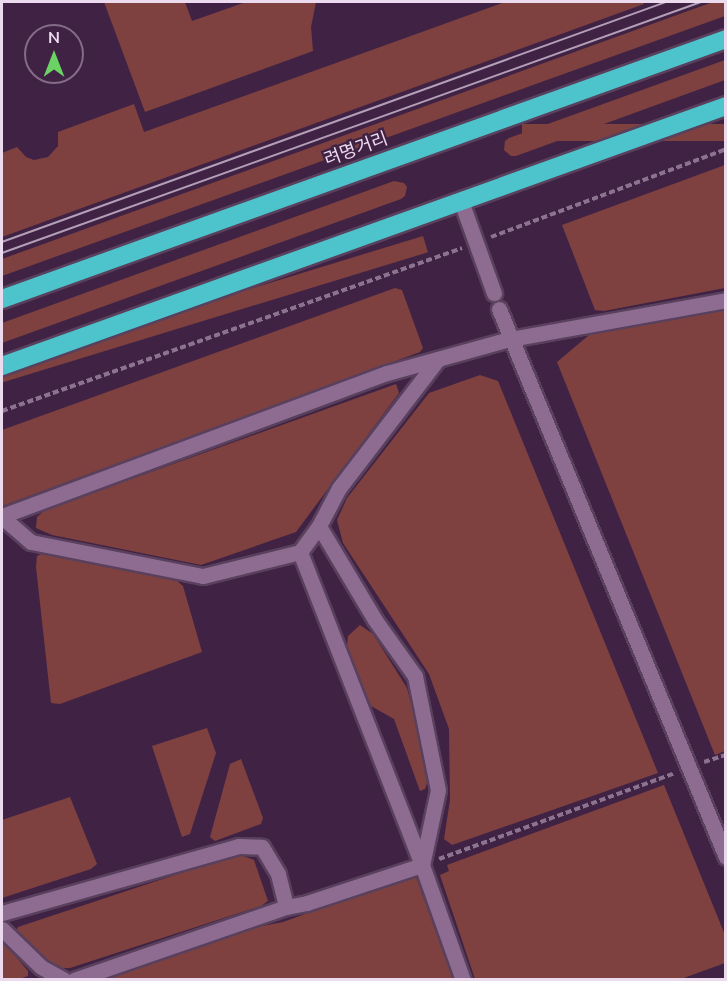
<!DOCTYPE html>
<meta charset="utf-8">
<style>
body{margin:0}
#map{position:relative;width:727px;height:981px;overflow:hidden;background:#402344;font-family:"Nunito Sans","Noto Sans KR",sans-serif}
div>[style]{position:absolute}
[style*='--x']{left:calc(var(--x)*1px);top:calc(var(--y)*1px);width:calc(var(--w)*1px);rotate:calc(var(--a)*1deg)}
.green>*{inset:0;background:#7e4140;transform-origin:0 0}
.path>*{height:4px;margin-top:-2px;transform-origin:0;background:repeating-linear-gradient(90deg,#8c738f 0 6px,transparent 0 9px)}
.roads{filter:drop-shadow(2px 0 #59405d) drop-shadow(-2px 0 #59405d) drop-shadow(0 2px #59405d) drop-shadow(0 -2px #59405d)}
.minor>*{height:15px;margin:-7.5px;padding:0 7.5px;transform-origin:7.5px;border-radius:7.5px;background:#8e6c92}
.highway>*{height:18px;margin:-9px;padding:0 9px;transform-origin:9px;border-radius:9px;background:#4dc3cc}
.tram>*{height:1.5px;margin:-0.75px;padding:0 0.75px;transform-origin:0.75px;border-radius:0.75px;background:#b49fb8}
span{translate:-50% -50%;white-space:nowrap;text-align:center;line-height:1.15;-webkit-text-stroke:4.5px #402344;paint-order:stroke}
.street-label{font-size:18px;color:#ecdaef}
.frame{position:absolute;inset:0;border:3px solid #ecdaef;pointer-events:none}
.north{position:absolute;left:24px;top:24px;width:60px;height:60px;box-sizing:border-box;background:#402344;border:2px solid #856c88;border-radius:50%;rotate:0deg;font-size:16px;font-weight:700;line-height:24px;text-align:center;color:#ecdaef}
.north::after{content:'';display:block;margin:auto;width:21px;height:27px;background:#6bd363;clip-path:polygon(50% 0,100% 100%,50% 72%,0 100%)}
</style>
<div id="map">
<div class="green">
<i style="clip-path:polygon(104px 2px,185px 2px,192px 21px,246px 2px,316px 2px,311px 27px,313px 51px,145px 112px)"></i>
<i style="clip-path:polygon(505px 2px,643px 2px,644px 4px,2px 237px,2px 153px,17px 147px,26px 157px,34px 160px,48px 157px,58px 146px,58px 132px,134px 104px,144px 132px)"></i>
<i style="clip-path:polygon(713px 2px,725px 2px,725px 16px,2px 276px,2px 259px)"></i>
<i style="clip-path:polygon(725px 60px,725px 80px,516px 156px,511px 156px,504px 150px,505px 141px,509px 138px)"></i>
<i style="left:725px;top:124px;width:17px;height:203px;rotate:90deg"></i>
<i style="clip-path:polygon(725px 165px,725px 288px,604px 311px,595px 310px,562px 225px)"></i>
<i style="clip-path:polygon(394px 181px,404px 183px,407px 187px,405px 196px,401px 199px,2px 343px,2px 323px)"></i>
<i style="left:423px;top:236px;width:17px;height:447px;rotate:73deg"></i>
<i style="clip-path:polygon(395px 288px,402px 290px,423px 348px,420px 352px,2px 506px,2px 430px)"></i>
<i style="clip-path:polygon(725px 307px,725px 751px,715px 755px,557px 362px,595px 330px)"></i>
<i style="clip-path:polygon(480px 375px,498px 381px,658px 773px,452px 845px,444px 839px,450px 800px,449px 729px,429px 674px,343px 543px,337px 520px,347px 498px,429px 393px)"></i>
<i style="clip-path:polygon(396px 384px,399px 393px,296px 532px,201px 565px,52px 535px,36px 528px,37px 517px,45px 510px)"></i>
<i style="clip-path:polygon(41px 554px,177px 581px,183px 586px,202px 652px,60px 704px,51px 703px,36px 567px,37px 556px)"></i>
<i style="clip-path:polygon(360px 625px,373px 634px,407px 688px,424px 752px,427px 783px,425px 789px,420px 791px,394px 719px,371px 706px,347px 646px,348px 636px)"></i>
<i style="clip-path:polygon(207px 728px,216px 753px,190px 834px,182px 837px,152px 746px)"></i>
<i style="clip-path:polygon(241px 759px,263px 818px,261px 824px,215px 841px,210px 837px,230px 764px)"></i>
<i style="clip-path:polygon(664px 785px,725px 935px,725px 963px,681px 979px,475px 979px,440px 875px,449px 871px,447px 865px)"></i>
<i style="clip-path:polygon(70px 797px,97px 864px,91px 869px,2px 898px,2px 820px)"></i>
<i style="clip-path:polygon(238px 854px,254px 860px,268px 901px,261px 906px,70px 968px,58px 968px,23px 940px,16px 931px,18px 927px)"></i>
<i style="clip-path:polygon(415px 874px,453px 979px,96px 980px,257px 927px,283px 922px)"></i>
<i style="clip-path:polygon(2px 940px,28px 971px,28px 976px,19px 979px,2px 979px)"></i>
</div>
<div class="path">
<i style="--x:491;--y:237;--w:251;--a:-20.5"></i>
<i style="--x:2;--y:411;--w:488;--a:-19.5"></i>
<i style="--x:704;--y:762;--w:23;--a:-18"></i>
<i style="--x:439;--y:859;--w:251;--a:-20"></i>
</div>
<div class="roads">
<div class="minor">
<i style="--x:461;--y:201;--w:98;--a:70.3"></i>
<i style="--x:499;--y:309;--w:593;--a:67.5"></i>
<i style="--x:438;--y:359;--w:163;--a:127.5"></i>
<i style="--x:339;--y:488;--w:43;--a:117.8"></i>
<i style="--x:319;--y:526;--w:109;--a:59.2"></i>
<i style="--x:375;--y:620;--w:69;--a:54.5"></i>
<i style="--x:415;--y:676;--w:116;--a:78.6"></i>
<i style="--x:438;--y:790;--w:77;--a:102"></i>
<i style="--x:422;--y:865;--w:122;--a:70.4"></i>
<i style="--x:2;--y:516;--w:411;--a:-20.4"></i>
<i style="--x:387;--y:373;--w:128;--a:-15.5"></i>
<i style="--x:510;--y:339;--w:219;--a:-10.2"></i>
<i style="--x:2;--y:517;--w:38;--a:41"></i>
<i style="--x:31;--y:542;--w:175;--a:11.2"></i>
<i style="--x:203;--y:576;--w:100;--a:-13.9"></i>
<i style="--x:300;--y:552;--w:336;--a:68.7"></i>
<i style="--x:422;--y:865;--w:121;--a:161.7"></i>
<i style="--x:307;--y:903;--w:21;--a:169"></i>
<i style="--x:286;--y:907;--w:224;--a:161"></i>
<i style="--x:300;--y:552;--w:32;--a:-54"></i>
<i style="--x:2;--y:913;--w:246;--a:-15.8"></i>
<i style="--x:239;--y:846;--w:23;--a:2"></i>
<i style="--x:262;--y:847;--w:31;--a:59"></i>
<i style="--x:278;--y:874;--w:34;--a:76"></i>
<i style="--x:2;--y:929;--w:54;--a:44.3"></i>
<i style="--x:41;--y:967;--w:26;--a:29"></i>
</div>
<div class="highway">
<i style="--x:2;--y:299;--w:769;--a:-19.75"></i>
<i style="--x:2;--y:366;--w:769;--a:-19.75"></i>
</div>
</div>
<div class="tram">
<i style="--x:2;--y:242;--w:706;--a:-19.87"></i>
<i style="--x:2;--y:253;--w:743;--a:-19.75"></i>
</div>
<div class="street-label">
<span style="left:356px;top:149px;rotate:-20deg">려명거리</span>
</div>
<div class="frame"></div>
<div class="north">N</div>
</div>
